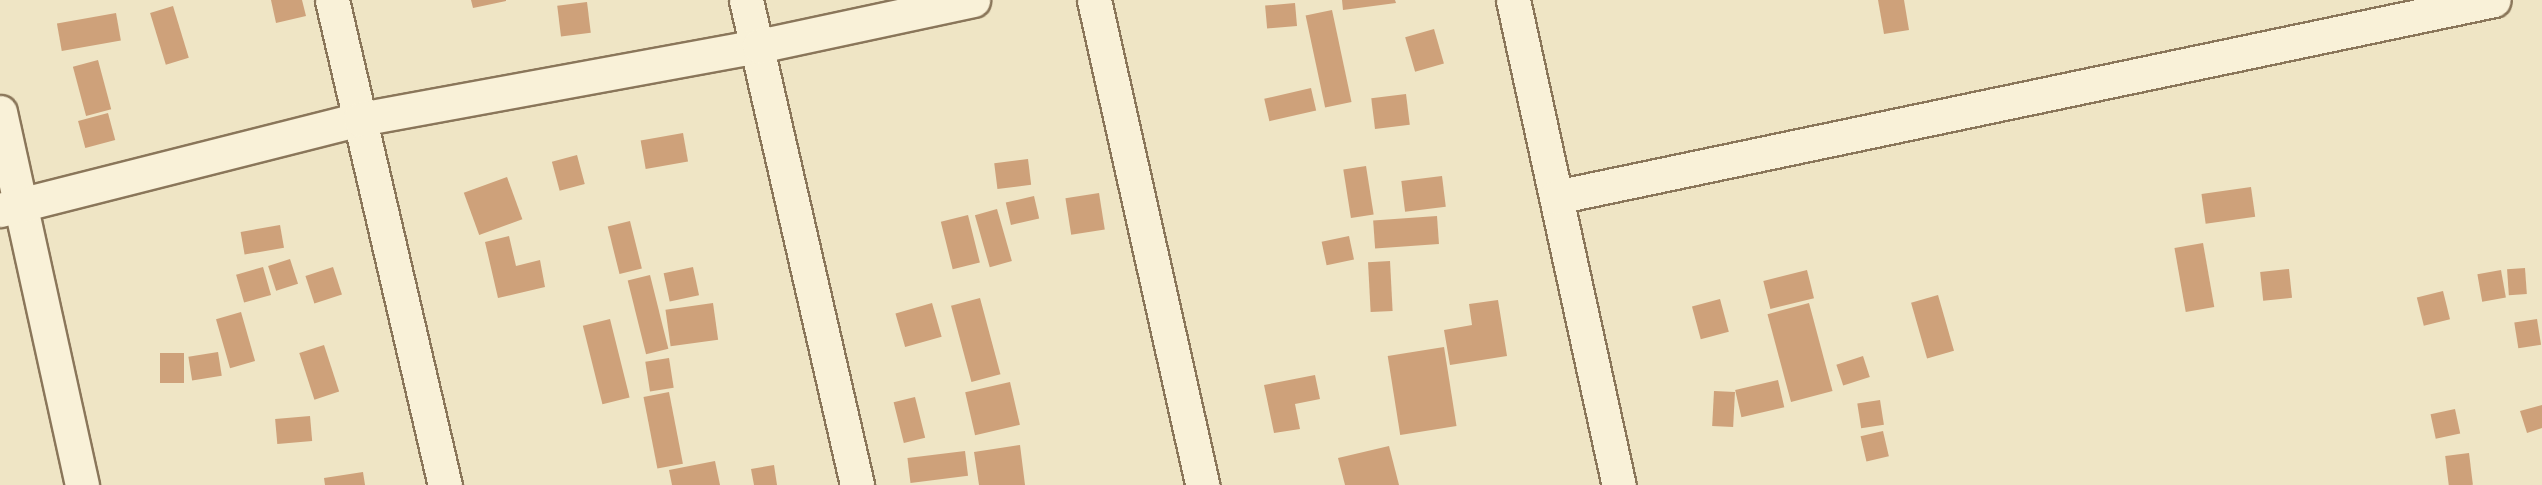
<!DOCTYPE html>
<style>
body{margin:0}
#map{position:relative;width:2542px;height:485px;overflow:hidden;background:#efe5c5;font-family:Lora,serif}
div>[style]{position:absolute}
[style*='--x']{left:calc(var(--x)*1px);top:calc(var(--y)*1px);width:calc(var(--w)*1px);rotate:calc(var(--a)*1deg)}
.building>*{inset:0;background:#cea17a;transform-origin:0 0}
.roads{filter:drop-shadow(2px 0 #8a765a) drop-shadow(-2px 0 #8a765a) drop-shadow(0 2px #8a765a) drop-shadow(0 -2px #8a765a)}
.minor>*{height:33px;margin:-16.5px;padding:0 16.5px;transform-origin:16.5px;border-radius:16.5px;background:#f9f1d8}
span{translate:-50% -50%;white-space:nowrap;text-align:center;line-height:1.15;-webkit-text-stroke:4.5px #f6eed4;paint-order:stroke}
</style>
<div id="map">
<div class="building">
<i style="clip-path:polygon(271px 0,302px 0,306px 16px,276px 23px)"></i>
<i style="clip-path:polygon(471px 0,506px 0,506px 1px,473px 8px)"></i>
<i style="clip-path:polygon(1342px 0,1395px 0,1396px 3px,1343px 10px)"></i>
<i style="clip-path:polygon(1878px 0,1904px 0,1909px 30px,1884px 34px)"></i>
<i style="left:587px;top:2px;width:31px;height:30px;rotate:83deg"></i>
<i style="left:1295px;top:3px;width:23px;height:30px;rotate:85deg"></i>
<i style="left:173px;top:6px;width:54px;height:24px;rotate:73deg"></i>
<i style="left:1332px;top:10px;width:94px;height:27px;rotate:78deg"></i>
<i style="left:116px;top:13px;width:28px;height:60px;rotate:80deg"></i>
<i style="left:1434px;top:29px;width:36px;height:30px;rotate:74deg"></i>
<i style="left:98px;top:60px;width:51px;height:26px;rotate:75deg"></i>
<i style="left:1311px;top:88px;width:23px;height:48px;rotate:77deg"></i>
<i style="left:1406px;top:94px;width:31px;height:35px;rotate:83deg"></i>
<i style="left:108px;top:113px;width:28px;height:31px;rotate:75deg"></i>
<i style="left:683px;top:133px;width:29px;height:43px;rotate:80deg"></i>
<i style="left:577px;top:155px;width:30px;height:26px;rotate:75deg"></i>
<i style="left:1028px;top:159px;width:26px;height:34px;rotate:83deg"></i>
<i style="left:1366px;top:166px;width:49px;height:23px;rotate:81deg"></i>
<i style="left:1442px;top:176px;width:31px;height:41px;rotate:83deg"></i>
<i style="left:507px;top:177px;width:45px;height:46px;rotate:70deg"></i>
<i style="left:2251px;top:187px;width:30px;height:50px;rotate:82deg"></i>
<i style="left:1099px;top:193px;width:37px;height:34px;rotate:81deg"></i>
<i style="left:1034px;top:196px;width:23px;height:29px;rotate:77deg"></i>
<i style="left:997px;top:209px;width:54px;height:23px;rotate:74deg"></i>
<i style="left:968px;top:215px;width:49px;height:28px;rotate:76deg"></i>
<i style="left:1437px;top:216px;width:28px;height:64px;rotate:86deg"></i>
<i style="left:630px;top:221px;width:49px;height:23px;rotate:76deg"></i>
<i style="left:280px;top:225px;width:23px;height:40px;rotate:80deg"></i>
<i style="clip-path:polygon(509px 236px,516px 266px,540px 260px,545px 287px,498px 298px,485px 242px)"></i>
<i style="left:1349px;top:236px;width:24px;height:28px;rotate:78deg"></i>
<i style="left:2203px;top:243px;width:65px;height:29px;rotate:80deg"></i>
<i style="left:290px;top:259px;width:26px;height:23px;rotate:72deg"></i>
<i style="left:1390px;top:261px;width:50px;height:22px;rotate:87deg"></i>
<i style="left:263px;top:267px;width:29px;height:28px;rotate:74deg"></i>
<i style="left:333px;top:267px;width:29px;height:29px;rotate:72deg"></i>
<i style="left:693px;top:267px;width:29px;height:30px;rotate:78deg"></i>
<i style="left:2525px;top:268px;width:26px;height:18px;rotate:86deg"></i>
<i style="left:2289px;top:269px;width:29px;height:29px;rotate:84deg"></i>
<i style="left:1807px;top:270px;width:29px;height:45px;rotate:76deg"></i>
<i style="left:2501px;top:270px;width:28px;height:24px;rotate:80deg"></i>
<i style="left:650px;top:275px;width:76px;height:23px;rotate:76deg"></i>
<i style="left:2443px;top:291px;width:29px;height:27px;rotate:76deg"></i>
<i style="left:1938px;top:295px;width:58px;height:28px;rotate:74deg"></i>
<i style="left:980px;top:298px;width:79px;height:30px;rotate:75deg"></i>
<i style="left:1720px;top:299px;width:34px;height:29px;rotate:75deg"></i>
<i style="clip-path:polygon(1498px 300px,1507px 356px,1450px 365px,1444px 330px,1472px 325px,1469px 304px)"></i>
<i style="left:713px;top:303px;width:37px;height:48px;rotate:82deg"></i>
<i style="left:932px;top:303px;width:35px;height:38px;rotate:74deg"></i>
<i style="left:1809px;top:303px;width:91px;height:43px;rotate:75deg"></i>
<i style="left:241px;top:312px;width:51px;height:26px;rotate:74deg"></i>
<i style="left:610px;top:319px;width:81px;height:28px;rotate:76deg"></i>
<i style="left:2537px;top:319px;width:26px;height:23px;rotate:81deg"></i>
<i style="left:324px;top:345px;width:49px;height:26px;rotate:72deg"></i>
<i style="left:1444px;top:347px;width:80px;height:57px;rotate:81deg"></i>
<i style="left:218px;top:352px;width:24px;height:30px;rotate:81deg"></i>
<i style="left:160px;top:353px;width:24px;height:30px"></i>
<i style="left:1863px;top:356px;width:22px;height:28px;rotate:72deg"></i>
<i style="left:669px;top:358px;width:30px;height:24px;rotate:81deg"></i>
<i style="clip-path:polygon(1315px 375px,1320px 399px,1295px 404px,1300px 429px,1274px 433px,1264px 385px)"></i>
<i style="left:1778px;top:380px;width:28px;height:44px;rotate:77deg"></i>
<i style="left:1010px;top:382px;width:44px;height:46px;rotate:77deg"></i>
<i style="left:1714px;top:391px;width:21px;height:35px;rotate:3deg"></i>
<i style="left:669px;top:392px;width:73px;height:26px;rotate:79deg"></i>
<i style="left:915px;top:397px;width:42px;height:22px;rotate:76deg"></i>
<i style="left:1880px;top:400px;width:25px;height:23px;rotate:81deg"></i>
<i style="clip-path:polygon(2542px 405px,2542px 428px,2527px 433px,2520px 411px)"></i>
<i style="left:2455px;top:409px;width:25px;height:25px;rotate:78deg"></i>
<i style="left:310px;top:416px;width:25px;height:35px;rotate:85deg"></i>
<i style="left:1883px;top:431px;width:26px;height:23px;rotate:77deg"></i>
<i style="clip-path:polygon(1020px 445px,1025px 485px,979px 485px,974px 452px)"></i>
<i style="clip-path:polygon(1389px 446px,1399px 485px,1345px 485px,1338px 458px)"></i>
<i style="left:965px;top:451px;width:25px;height:58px;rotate:83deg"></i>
<i style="left:2469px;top:453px;width:32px;height:24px;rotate:83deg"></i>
<i style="clip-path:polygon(715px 461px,720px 485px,672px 485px,669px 470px)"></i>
<i style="clip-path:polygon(774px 465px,777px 485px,754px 485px,751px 469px)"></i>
<i style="clip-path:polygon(363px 472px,365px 485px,325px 485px,324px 478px)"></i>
</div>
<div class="roads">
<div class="minor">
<i style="--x:332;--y:0;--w:498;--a:76.9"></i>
<i style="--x:746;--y:0;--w:498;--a:77.1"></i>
<i style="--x:1094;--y:0;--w:497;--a:77.4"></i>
<i style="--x:1513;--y:0;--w:496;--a:77.7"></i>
<i style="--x:0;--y:112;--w:382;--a:77.6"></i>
<i style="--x:1556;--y:197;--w:958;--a:-11.86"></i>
<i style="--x:0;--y:210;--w:371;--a:-14.2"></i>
<i style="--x:360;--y:119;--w:406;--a:-10.4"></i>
<i style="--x:759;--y:46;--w:219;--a:-12.1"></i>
</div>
</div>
</div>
